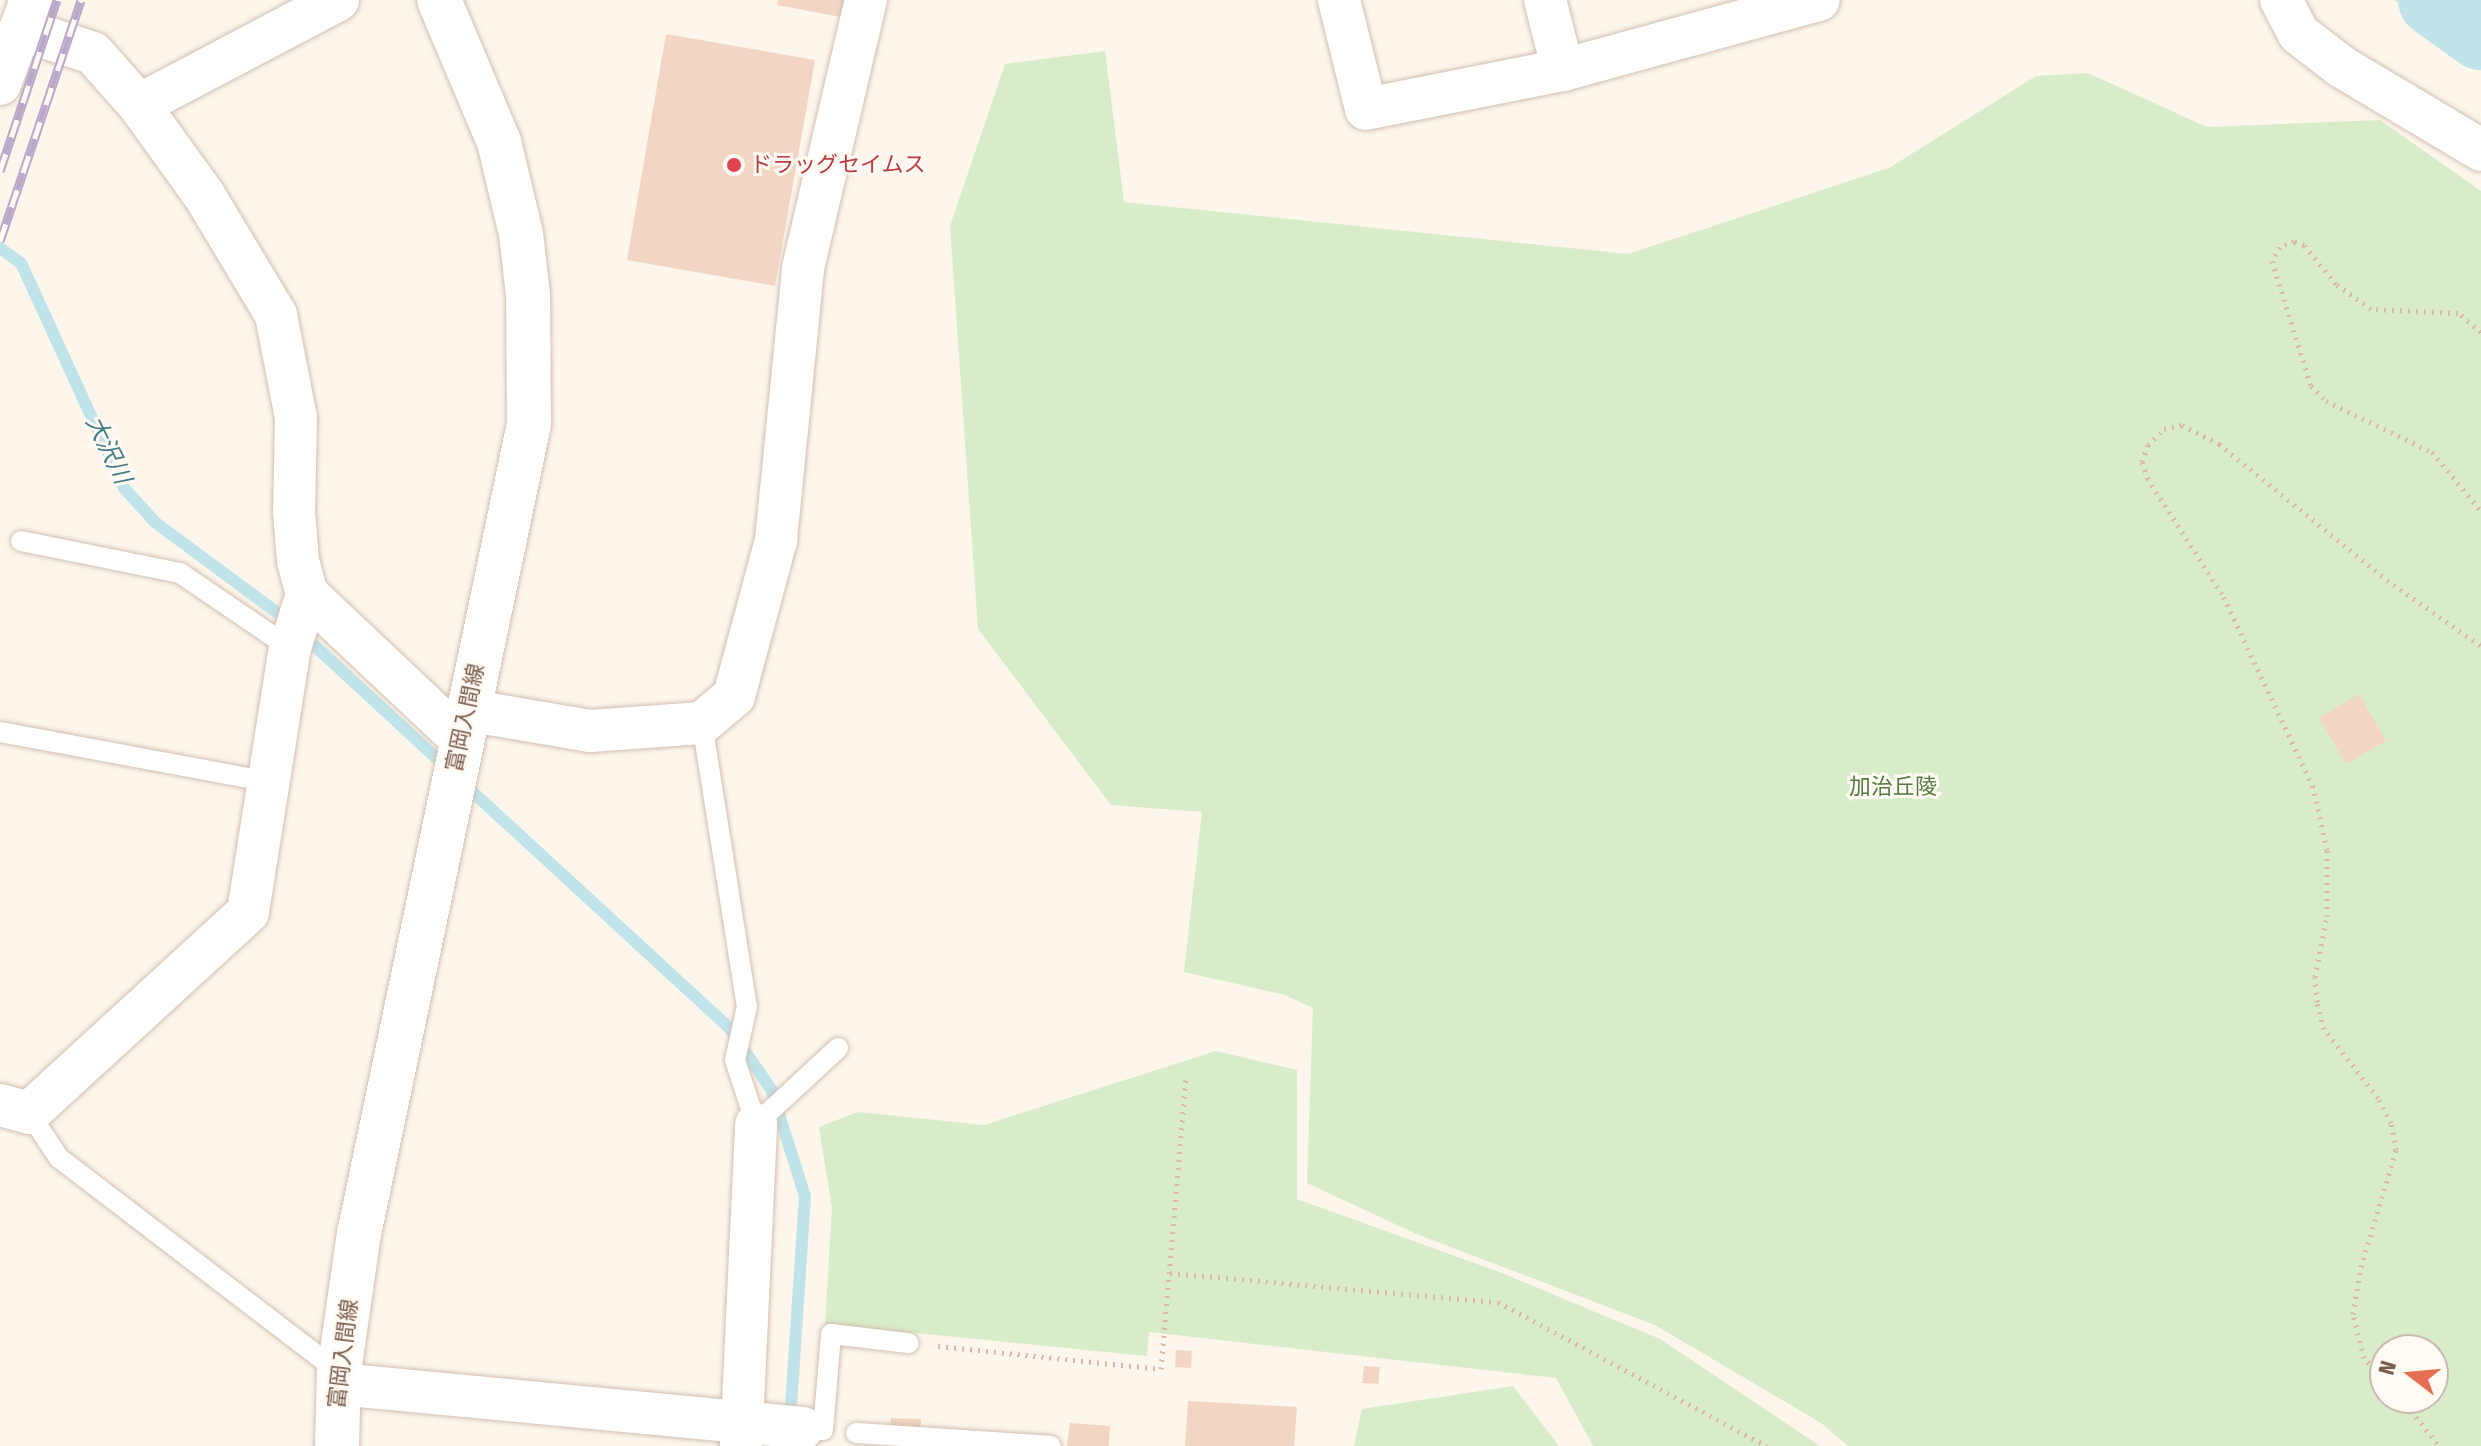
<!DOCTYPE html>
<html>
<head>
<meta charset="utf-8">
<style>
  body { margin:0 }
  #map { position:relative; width:2481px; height:1446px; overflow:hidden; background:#fdf6ec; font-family:"Fira Sans Condensed","Noto Sans JP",sans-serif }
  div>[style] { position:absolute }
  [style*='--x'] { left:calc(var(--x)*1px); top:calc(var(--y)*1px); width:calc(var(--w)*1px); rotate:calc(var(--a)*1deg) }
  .green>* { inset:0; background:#d8ecc9 }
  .stream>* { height:12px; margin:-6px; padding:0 6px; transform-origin:6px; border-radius:6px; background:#bfe3e8 }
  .river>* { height:74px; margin:-37px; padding:0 37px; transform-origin:37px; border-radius:37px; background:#bfe3e8 }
  .building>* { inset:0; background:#f3d5c3 }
  .path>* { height:5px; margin-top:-2.5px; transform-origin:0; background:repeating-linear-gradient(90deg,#d9b8a5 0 2px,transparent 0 8px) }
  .roads { filter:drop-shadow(0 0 2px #d1beb0) drop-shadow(0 0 2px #d1beb0) }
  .service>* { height:20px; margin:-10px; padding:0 10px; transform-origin:10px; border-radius:10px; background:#fff }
  .minor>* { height:42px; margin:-21px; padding:0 21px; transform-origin:21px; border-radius:21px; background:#fff }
  .secondary>* { height:44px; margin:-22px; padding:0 22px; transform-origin:22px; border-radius:22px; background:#fff }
  .rail>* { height:9px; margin-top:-4.5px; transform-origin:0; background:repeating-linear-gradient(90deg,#fffaf3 0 18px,#b9a8c9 0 36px); box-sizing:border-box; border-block:2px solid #b9a8c9 }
  .dots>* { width:22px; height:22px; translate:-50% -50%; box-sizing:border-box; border:4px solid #fffaf3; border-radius:50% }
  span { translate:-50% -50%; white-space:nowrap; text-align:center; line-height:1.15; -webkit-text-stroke:6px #fffaf3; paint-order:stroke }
  .health-label { font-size:22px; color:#be3a42 }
  .left { translate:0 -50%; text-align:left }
  .street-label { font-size:22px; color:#7a5c4d }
  .park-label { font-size:22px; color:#537a41 }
  .water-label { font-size:24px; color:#437c86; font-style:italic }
  .north { position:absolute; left:2369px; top:1334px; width:80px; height:80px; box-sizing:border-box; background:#fffaf3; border:2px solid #cabbb1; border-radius:50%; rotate:286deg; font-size:22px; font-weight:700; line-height:32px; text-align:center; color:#7a5c4d }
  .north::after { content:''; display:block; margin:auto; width:28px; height:36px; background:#e76f51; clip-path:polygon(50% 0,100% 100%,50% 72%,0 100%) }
</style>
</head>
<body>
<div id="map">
  <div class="green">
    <i style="clip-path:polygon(2394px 0,2481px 0,2481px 62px)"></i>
    <i style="clip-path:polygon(evenodd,1105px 51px,1124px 202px,1628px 254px,1889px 168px,2036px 76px,2088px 73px,2207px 127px,2380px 120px,2481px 191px,2481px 1446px,1848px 1446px,1821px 1423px,1655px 1325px,1414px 1233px,1307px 1183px,1313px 1008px,1285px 995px,1184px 972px,1202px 812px,1111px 805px,978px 629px,950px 226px,1005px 64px,1105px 51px,2385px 1350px,2433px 1350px,2433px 1398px,2385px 1398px,2385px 1350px)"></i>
    <i style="clip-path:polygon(1216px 1051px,1297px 1070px,1297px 1199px,1502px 1273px,1660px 1339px,1820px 1446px,1593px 1446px,1556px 1378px,1149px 1332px,1147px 1356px,825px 1324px,832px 1208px,819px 1127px,858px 1112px,984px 1125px)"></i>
    <i style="clip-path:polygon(1513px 1386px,1559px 1446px,1354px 1446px,1362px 1409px)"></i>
  </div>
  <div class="stream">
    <i style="--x:0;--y:248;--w:26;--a:36"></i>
    <i style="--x:21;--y:263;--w:247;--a:65.4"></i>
    <i style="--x:124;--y:488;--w:47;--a:47.6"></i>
    <i style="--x:156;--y:523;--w:167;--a:36.5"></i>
    <i style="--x:303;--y:635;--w:197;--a:42.7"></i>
    <i style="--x:464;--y:784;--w:360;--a:42.6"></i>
    <i style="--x:729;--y:1028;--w:74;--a:55.5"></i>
    <i style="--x:771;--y:1089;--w:112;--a:72.4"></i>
    <i style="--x:805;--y:1196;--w:224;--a:93.8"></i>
  </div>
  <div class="river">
    <i style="--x:2435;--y:0;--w:57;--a:35.7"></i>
  </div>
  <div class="building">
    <i style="clip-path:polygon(778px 0,844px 0,840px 17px,777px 5px)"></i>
    <i style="clip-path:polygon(666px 34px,815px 60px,775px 286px,627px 260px)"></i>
    <i style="clip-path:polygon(2359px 694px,2386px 741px,2346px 764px,2319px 718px)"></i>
    <i style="clip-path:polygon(1176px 1350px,1192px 1351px,1191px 1368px,1175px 1367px)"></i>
    <i style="clip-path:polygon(1364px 1366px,1380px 1367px,1378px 1384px,1362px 1383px)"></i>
    <i style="clip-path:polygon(1188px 1401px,1297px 1407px,1294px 1446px,1185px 1446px)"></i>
    <i style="clip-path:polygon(891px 1418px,921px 1419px,920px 1446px,889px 1446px)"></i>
    <i style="clip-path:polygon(1070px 1423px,1110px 1426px,1109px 1446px,1067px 1446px)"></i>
  </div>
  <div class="path">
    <i style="--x:2481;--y:332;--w:30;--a:-140"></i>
    <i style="--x:2458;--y:313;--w:87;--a:-177.4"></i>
    <i style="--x:2371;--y:309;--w:43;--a:-144.5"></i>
    <i style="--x:2336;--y:284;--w:50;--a:-129.4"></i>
    <i style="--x:2304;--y:245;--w:11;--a:-158"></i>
    <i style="--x:2294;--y:241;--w:15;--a:157"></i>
    <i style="--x:2280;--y:247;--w:16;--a:120"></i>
    <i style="--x:2272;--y:261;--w:131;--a:72.7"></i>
    <i style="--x:2311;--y:386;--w:21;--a:45"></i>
    <i style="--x:2326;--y:401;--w:118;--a:25.7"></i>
    <i style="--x:2432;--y:452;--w:77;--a:50.3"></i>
    <i style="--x:1170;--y:1273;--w:329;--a:5.1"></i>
    <i style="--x:1498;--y:1302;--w:305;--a:28.2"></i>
    <i style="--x:938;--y:1346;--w:224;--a:5.9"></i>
    <i style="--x:1161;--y:1369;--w:295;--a:-85.1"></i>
    <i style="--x:2385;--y:1381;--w:31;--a:-132"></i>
    <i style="--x:2364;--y:1358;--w:45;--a:-104"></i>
    <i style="--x:2353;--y:1314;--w:48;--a:-80.3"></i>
    <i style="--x:2361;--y:1267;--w:122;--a:-73.3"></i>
    <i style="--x:2396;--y:1150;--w:27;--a:-100"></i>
    <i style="--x:2391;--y:1123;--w:28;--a:-117"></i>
    <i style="--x:2378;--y:1098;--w:88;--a:-128"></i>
    <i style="--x:2324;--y:1029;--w:28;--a:-105"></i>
    <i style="--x:2317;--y:1002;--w:25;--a:-95"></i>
    <i style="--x:2315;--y:977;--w:62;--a:-78.9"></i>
    <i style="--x:2327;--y:916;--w:66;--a:-90"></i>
    <i style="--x:2327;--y:850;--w:65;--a:-102.5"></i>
    <i style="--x:2313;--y:787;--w:213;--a:-115.2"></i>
    <i style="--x:2222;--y:594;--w:137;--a:-122.8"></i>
    <i style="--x:2148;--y:479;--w:18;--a:-109"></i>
    <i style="--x:2142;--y:462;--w:18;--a:-71"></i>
    <i style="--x:2148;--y:445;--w:23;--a:-45"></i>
    <i style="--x:2164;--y:429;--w:18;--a:-13"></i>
    <i style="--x:2182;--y:425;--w:42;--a:27.2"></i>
    <i style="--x:2219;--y:444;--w:216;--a:39"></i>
    <i style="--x:2387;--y:580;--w:115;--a:35.1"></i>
    <i style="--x:2401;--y:1398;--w:61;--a:51.6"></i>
  </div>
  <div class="roads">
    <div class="service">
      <i style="--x:21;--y:541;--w:162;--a:11.4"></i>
      <i style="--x:180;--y:573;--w:133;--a:34.3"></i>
      <i style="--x:702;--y:723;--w:287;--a:81"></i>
      <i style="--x:747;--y:1006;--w:55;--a:102.5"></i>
      <i style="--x:735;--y:1060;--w:67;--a:71.8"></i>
      <i style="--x:756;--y:1124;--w:112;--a:-42.8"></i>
      <i style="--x:0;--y:732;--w:274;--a:10.5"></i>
      <i style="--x:29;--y:1113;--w:54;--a:56.3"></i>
      <i style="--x:59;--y:1158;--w:352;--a:37.4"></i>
      <i style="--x:823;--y:1430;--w:96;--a:-85.2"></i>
      <i style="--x:831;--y:1334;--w:78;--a:6.7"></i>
      <i style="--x:856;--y:1433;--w:195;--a:3.8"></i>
    </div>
    <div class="minor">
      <i style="--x:1339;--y:0;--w:112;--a:76.1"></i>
      <i style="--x:1366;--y:109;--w:201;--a:-11.2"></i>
      <i style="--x:1563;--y:70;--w:265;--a:-15.3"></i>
      <i style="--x:1545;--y:0;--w:72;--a:75.6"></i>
      <i style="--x:2281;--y:0;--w:38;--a:62"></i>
      <i style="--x:2299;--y:34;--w:54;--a:37.5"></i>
      <i style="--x:2342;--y:67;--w:162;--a:30.8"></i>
      <i style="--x:20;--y:29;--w:77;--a:18.2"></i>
      <i style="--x:93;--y:53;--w:69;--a:48.5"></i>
      <i style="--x:139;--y:105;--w:111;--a:54.2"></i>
      <i style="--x:204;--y:195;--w:140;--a:59"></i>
      <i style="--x:276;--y:315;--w:105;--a:79"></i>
      <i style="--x:296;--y:418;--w:94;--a:91.2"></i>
      <i style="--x:294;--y:512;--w:49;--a:85.3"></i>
      <i style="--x:298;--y:561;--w:34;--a:75"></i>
      <i style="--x:307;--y:594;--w:213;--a:43.3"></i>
      <i style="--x:0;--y:84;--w:90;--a:-69.7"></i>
      <i style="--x:139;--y:105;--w:225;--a:-27.8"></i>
      <i style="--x:466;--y:710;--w:126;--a:9.6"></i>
      <i style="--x:590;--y:731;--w:112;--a:-4.1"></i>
      <i style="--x:702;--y:723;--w:42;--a:-40.2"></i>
      <i style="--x:734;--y:696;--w:162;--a:-74.9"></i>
      <i style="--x:776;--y:540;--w:273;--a:-84.3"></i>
      <i style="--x:803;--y:268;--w:275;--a:-76.8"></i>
      <i style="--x:0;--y:1105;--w:30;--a:15"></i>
      <i style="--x:29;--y:1113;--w:297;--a:-42.5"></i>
      <i style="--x:248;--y:912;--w:267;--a:-81"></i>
      <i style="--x:290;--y:648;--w:57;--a:-72.5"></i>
      <i style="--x:338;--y:1384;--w:467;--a:5.4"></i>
      <i style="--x:741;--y:1446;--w:322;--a:-87.3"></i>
    </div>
    <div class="secondary">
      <i style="--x:337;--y:1446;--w:74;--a:-88.5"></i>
      <i style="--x:339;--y:1372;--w:139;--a:-81.8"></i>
      <i style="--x:359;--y:1234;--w:828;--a:-78.15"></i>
      <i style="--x:529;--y:424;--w:129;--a:-90.4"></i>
      <i style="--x:528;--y:295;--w:61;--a:-96.5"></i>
      <i style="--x:521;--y:234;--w:95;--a:-103.4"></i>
      <i style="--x:499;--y:142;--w:154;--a:-112.9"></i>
    </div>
  </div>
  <div class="rail">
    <i style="--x:0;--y:171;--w:180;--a:-71.6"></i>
    <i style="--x:0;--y:241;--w:254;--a:-71.4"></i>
  </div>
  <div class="dots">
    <i style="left:734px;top:165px;background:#e0444e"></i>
  </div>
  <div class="health-label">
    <span class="left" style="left:750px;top:165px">ドラッグセイムス</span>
  </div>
  <div class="street-label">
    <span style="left:465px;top:718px;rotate:-78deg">富岡入間線</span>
    <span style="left:343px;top:1354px;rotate:-83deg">富岡入間線</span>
  </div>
  <div class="park-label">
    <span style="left:1893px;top:787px">加治丘陵</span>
  </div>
  <div class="water-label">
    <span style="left:108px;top:450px;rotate:64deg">大沢川</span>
  </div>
  <div class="north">N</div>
</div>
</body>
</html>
